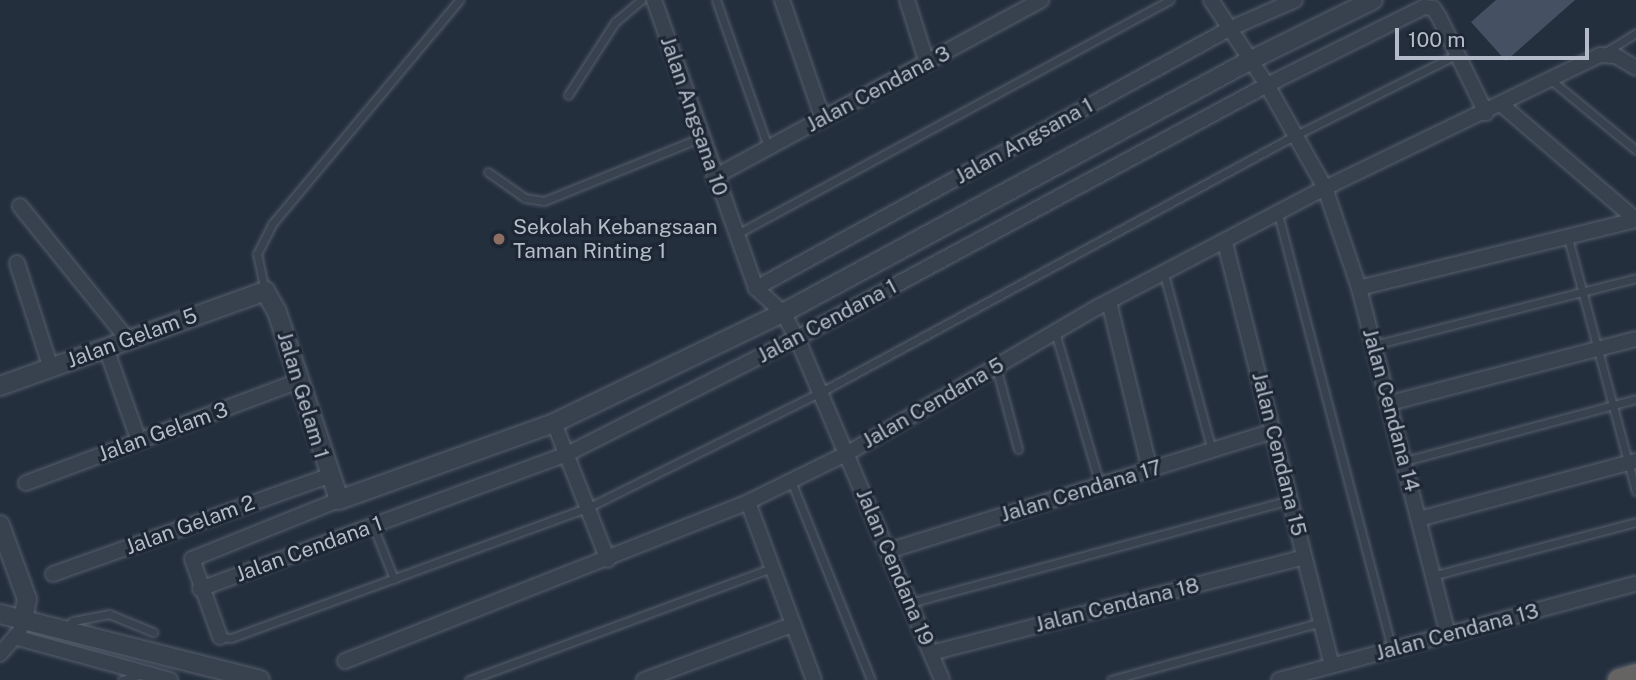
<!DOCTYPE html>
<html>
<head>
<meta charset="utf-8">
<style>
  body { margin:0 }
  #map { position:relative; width:1636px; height:680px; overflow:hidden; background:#242f3e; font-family:"Public Sans",sans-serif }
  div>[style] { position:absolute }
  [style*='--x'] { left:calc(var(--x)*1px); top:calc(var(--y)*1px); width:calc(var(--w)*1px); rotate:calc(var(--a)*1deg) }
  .building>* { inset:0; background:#455162 }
  .roads { filter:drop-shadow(0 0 2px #565f6c) drop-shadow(0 0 2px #565f6c) }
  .service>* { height:7px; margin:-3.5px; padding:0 3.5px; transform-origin:3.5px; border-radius:3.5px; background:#38414e }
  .minor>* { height:14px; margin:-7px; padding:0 7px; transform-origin:7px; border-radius:7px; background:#38414e }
  .tertiary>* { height:18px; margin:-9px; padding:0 9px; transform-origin:9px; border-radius:9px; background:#38414e }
  .trunk>* { height:23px; margin:-11.5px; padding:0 11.5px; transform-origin:11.5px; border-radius:11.5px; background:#656462 }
  .dots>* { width:19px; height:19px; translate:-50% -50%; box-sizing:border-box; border:4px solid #1d2633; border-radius:50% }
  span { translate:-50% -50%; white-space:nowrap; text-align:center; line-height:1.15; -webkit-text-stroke:6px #1d2633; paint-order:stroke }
  .street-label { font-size:21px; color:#b4bcc9 }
  .poi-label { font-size:21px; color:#b4bcc9 }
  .left { translate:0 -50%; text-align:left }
  .scale { position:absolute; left:1395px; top:28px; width:194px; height:32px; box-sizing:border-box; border:4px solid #b4bcc9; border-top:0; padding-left:9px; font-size:21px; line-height:24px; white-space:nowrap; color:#b4bcc9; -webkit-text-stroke:5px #1d2633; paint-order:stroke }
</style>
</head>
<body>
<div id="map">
  <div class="building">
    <i style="clip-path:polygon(1496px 0,1575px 0,1506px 61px,1471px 22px)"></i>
  </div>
  <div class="roads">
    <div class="service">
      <i style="--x:716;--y:0;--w:156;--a:70.5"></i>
      <i style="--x:1604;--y:53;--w:38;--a:-32"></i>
      <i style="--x:1551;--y:80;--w:110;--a:39.5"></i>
      <i style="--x:568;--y:95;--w:87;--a:-57.2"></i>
      <i style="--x:615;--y:22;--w:34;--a:-40"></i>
      <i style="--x:488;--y:172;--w:45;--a:35.1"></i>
      <i style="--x:525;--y:198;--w:19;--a:9"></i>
      <i style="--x:544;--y:201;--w:168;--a:-22"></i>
      <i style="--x:1278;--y:214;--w:450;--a:75.3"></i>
      <i style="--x:737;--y:234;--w:492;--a:-28.4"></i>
      <i style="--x:1568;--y:238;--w:262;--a:75"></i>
      <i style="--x:1164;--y:274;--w:183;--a:74.8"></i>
      <i style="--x:265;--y:291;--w:38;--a:-102"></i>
      <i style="--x:257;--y:254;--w:34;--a:-63"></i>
      <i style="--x:272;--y:224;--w:292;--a:-50.1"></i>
      <i style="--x:1055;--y:332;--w:159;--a:73.6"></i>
      <i style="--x:1374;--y:345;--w:270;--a:-14.3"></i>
      <i style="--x:996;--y:367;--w:85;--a:75"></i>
      <i style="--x:1405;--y:461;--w:239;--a:-15"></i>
      <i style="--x:791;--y:481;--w:214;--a:68.1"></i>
      <i style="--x:373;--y:526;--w:57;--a:68.4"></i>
      <i style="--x:1432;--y:576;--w:211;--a:-14.8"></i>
      <i style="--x:910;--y:603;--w:394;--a:-15.2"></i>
      <i style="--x:65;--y:627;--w:10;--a:-37"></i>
      <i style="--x:73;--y:621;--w:37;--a:-11"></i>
      <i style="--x:109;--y:614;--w:48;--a:22.2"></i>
      <i style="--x:220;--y:637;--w:11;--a:5"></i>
      <i style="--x:231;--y:638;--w:381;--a:-20.1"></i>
      <i style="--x:589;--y:507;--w:259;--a:-26.4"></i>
      <i style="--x:821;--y:392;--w:538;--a:-28.42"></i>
      <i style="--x:1294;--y:136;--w:181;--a:-26.6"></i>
      <i style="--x:122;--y:680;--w:17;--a:-17"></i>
      <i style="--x:469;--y:680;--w:322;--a:-20.3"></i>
      <i style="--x:1111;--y:680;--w:218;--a:-15.4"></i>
    </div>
    <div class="minor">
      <i style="--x:654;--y:0;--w:306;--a:70.5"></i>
      <i style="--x:756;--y:288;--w:37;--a:43"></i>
      <i style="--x:783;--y:313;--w:29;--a:61"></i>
      <i style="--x:797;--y:338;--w:371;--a:67"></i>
      <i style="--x:782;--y:0;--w:126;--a:71"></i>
      <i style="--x:907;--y:0;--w:66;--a:72.4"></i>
      <i style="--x:1211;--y:0;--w:102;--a:56.6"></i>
      <i style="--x:1267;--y:85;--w:118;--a:60.6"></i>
      <i style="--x:1325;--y:188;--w:106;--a:71.2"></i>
      <i style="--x:1359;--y:288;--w:357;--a:75.6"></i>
      <i style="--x:1502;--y:105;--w:177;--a:40.6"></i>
      <i style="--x:714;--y:177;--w:372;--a:-28.4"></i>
      <i style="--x:20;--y:206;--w:172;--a:51.1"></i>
      <i style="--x:1225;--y:243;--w:435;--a:75.8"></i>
      <i style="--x:17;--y:263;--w:110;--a:72.1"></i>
      <i style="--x:756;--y:288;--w:539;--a:-28.7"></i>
      <i style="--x:1229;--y:29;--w:72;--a:-23.7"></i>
      <i style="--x:1359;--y:288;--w:285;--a:-13.8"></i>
      <i style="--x:1109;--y:302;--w:173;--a:76.3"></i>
      <i style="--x:106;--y:348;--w:99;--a:70.5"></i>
      <i style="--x:1390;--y:403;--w:254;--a:-14.6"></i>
      <i style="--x:554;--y:423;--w:147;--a:68.5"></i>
      <i style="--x:26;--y:483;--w:291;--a:-20.5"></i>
      <i style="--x:748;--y:502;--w:190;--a:69.7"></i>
      <i style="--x:1419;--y:519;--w:225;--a:-15"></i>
      <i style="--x:888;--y:551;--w:404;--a:-17.3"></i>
      <i style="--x:53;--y:574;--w:292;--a:-19.6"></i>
      <i style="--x:200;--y:589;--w:391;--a:-20.2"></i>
      <i style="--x:567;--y:454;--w:258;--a:-26.8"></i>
      <i style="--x:797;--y:338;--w:534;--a:-28.29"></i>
      <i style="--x:1267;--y:85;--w:175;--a:-26.4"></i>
      <i style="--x:1424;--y:7;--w:9;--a:6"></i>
      <i style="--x:1433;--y:8;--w:11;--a:56"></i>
      <i style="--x:1439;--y:17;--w:107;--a:63.9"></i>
      <i style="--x:220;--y:637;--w:83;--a:-109.7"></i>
      <i style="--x:192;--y:559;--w:158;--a:-21.9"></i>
      <i style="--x:18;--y:638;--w:158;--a:15.4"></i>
      <i style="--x:931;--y:653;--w:385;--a:-14.4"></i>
      <i style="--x:0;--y:654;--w:30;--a:-49"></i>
      <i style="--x:345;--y:661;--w:433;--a:-21.5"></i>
      <i style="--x:748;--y:502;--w:111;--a:-26.1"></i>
      <i style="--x:848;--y:453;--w:290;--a:-30.3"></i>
      <i style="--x:1098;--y:307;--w:256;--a:-27.7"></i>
      <i style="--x:1325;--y:188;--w:305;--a:-25.8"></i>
      <i style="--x:1600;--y:55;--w:16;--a:4"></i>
      <i style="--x:1616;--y:56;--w:23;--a:31"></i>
      <i style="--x:644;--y:680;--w:158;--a:-20.4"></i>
      <i style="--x:1279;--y:680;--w:370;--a:-15.1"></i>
    </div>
    <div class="tertiary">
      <i style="--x:0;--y:386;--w:282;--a:-19.7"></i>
      <i style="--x:265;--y:291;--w:24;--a:60"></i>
      <i style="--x:277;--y:312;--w:198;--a:71.7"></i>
      <i style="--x:339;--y:500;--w:228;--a:-19.7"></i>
      <i style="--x:554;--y:423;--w:254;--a:-25.7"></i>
      <i style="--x:783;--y:313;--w:532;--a:-28.4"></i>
      <i style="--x:1251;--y:60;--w:136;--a:-26.2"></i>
      <i style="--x:0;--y:525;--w:79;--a:70"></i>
      <i style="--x:27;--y:599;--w:21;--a:101"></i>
      <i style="--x:0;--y:614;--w:268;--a:14.2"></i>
    </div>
    <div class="trunk">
      <i style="--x:1619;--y:680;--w:18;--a:-16"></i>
    </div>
  </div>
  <div class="dots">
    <i style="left:499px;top:239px;background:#8d6e63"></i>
  </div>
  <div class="street-label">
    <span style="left:878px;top:89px;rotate:-28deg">Jalan Cendana 3</span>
    <span style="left:694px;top:116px;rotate:71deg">Jalan Angsana 10</span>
    <span style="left:1024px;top:141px;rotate:-29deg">Jalan Angsana 1</span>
    <span style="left:827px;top:321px;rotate:-28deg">Jalan Cendana 1</span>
    <span style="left:132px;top:338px;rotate:-20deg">Jalan Gelam 5</span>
    <span style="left:303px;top:395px;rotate:73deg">Jalan Gelam 1</span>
    <span style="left:933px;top:403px;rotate:-30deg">Jalan Cendana 5</span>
    <span style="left:1391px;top:410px;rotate:75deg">Jalan Cendana 14</span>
    <span style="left:163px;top:432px;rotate:-20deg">Jalan Gelam 3</span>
    <span style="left:1279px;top:454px;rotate:76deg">Jalan Cendana 15</span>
    <span style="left:1081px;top:491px;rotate:-17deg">Jalan Cendana 17</span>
    <span style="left:190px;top:525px;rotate:-20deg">Jalan Gelam 2</span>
    <span style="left:309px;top:549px;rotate:-20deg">Jalan Cendana 1</span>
    <span style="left:895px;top:567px;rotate:67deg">Jalan Cendana 19</span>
    <span style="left:1117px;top:605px;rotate:-14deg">Jalan Cendana 18</span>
    <span style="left:1457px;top:632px;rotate:-15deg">Jalan Cendana 13</span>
  </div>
  <div class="poi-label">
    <span class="left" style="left:513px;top:239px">Sekolah Kebangsaan<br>Taman Rinting 1</span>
  </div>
  <div class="scale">100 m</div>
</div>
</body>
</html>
